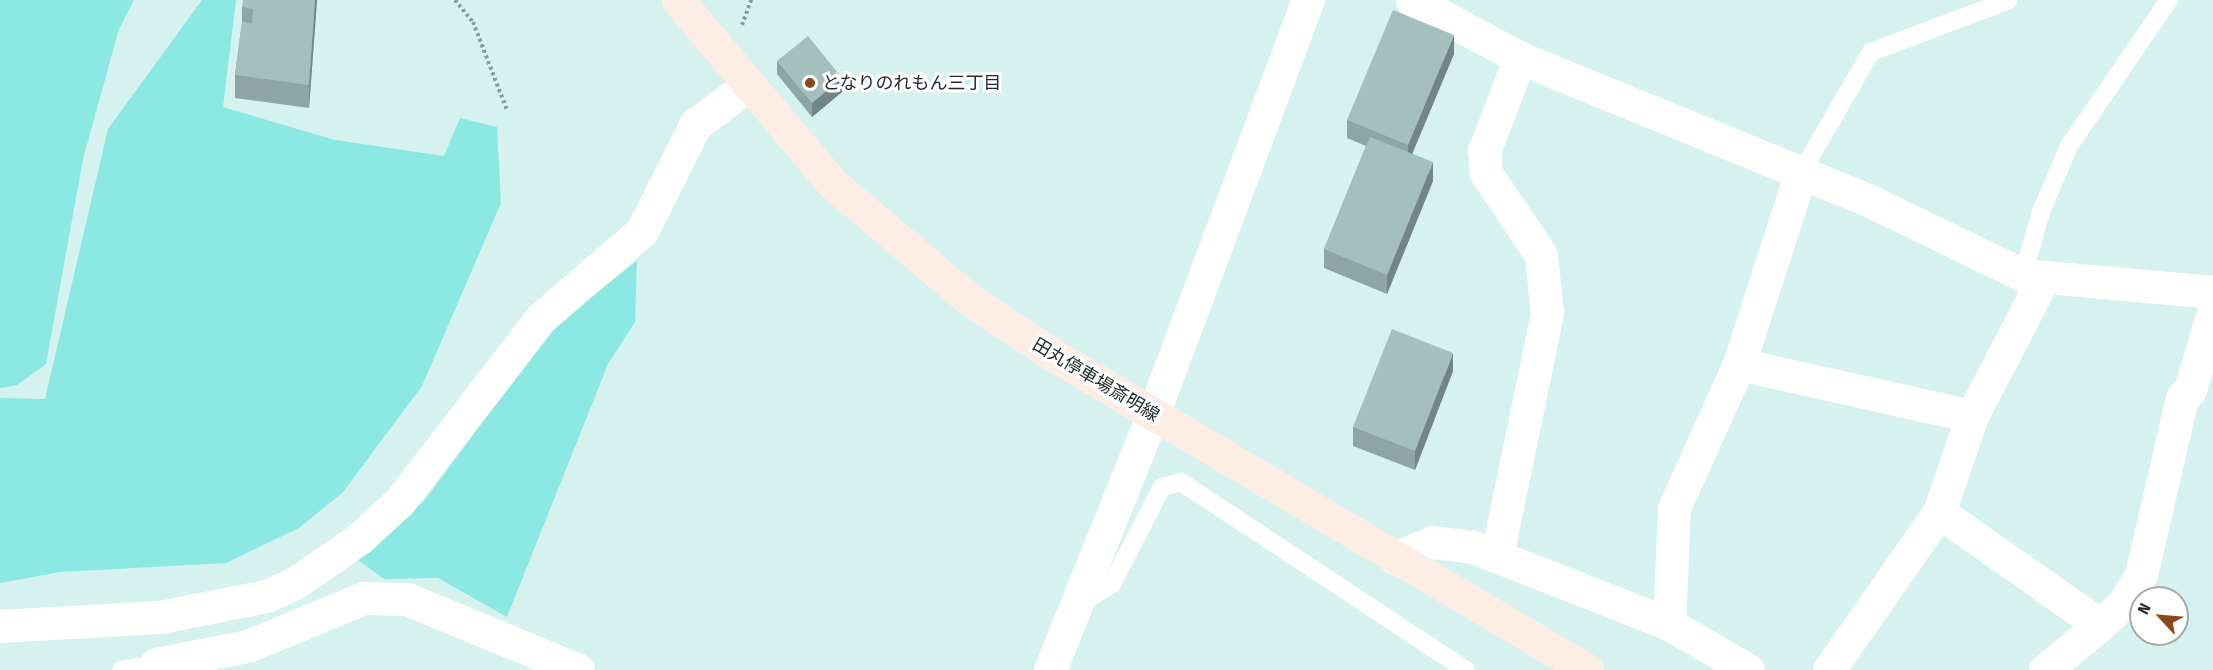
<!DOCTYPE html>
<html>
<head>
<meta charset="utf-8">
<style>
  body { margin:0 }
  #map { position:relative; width:2213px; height:670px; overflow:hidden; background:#d5f2ef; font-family:"Fira Sans Condensed","Noto Sans JP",sans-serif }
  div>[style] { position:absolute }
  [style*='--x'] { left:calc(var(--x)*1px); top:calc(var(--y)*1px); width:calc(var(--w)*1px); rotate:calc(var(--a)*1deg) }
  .green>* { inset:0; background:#8ce8e3 }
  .path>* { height:4px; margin-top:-2px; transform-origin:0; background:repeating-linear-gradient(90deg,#899e9c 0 3px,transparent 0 6px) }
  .lane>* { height:18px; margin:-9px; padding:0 9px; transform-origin:9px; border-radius:9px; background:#fff }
  .street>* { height:33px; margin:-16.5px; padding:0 16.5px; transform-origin:16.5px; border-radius:16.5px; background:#fff }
  .secondary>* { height:33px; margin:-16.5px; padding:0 16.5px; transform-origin:16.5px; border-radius:16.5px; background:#fdede4 }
  .wall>* { inset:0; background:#8da5a3 }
  .shaded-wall>* { inset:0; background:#738685 }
  .building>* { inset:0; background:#a4c0be }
  .dots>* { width:16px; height:16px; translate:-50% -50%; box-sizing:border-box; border:3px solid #fff; border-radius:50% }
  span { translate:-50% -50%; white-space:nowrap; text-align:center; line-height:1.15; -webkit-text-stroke:6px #fff; paint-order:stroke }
  .poi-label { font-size:18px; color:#1f2a29 }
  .left { translate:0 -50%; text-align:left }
  .street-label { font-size:18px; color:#1f2a29 }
  .north { position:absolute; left:2129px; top:586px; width:60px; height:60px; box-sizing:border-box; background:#fff; border:2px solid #a5aaa9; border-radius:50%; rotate:296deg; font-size:16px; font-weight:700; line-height:24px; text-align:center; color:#1f2a29 }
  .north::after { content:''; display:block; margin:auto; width:21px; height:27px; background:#8c481d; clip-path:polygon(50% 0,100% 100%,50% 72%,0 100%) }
</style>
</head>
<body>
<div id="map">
  <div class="green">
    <i style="clip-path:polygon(0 0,134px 0,119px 29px,83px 159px,46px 364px,17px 385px,0 388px)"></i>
    <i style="clip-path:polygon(202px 0,236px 0,223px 107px,335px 140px,444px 156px,460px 118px,497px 127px,501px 203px,422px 386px,343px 492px,299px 528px,226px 563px,60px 572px,0 583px,0 398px,45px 399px,108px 129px)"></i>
    <i style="clip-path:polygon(637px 261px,635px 322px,608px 364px,507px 617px,438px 578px,384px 579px,358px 560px,425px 500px,550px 330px)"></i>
  </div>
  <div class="path">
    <i style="--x:455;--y:0;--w:28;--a:51"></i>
    <i style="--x:473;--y:22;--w:94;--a:68.9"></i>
    <i style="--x:742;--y:25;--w:27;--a:-70"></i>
  </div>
  <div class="lane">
    <i style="--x:1800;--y:175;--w:142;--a:-60"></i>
    <i style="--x:1871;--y:52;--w:147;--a:-20.6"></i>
    <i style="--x:2023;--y:275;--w:66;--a:-74.1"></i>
    <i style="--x:2041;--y:212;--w:72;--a:-67"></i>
    <i style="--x:2069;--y:146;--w:177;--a:-55.6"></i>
    <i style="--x:1080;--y:604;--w:38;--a:-32"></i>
    <i style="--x:1112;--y:584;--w:109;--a:-62.7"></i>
    <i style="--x:1162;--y:487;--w:20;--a:-15"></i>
    <i style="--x:1181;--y:482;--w:341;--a:33.4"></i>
    <i style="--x:121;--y:670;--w:36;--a:-10"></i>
  </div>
  <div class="street">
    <i style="--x:1412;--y:0;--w:123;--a:28.2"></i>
    <i style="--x:1520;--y:58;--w:380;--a:22.2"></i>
    <i style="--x:1872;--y:202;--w:168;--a:25.8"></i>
    <i style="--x:2023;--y:275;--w:191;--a:5.1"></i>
    <i style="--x:1739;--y:364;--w:239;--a:12.6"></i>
    <i style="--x:1939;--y:512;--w:197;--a:35.1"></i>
    <i style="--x:2100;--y:625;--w:33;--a:-43"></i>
    <i style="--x:2124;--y:603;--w:33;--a:-59"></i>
    <i style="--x:2141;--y:575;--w:182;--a:-77"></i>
    <i style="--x:2182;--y:398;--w:11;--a:-45"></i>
    <i style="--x:2190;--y:390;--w:81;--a:-73.6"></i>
    <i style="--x:1497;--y:555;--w:247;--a:-78.3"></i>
    <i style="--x:1547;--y:313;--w:58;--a:-95.9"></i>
    <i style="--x:1541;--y:255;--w:99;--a:-123.9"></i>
    <i style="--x:1486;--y:173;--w:22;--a:-95"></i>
    <i style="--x:1484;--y:151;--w:100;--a:-68.8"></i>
    <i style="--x:1395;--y:558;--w:41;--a:-22.8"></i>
    <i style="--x:1433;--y:542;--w:40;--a:7.1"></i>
    <i style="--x:1473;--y:547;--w:211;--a:21.4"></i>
    <i style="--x:1669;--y:624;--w:91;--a:30.2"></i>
    <i style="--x:1669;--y:624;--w:116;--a:-87.5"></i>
    <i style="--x:1674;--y:508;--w:158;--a:-65.7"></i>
    <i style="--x:1739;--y:364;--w:199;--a:-72.1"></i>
    <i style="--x:0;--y:626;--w:160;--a:-3.2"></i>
    <i style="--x:160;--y:617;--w:108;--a:-11.2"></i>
    <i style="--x:266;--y:596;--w:32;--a:-24"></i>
    <i style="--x:295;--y:583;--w:79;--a:-34.7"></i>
    <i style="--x:360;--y:538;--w:54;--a:-42.8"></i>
    <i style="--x:400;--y:501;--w:231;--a:-52.4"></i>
    <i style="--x:541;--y:318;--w:133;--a:-40.7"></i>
    <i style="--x:642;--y:231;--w:119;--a:-63.4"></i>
    <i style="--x:695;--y:125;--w:65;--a:-36.9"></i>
    <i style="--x:156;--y:664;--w:94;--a:-11.1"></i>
    <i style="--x:248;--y:646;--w:126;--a:-22.5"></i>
    <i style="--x:364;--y:598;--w:43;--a:1.3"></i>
    <i style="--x:407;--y:599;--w:185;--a:22.5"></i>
    <i style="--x:1050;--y:670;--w:276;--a:-68.1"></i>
    <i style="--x:1153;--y:414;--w:442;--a:-69.5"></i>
    <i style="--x:1829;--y:670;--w:193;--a:-55.2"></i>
    <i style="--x:1939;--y:512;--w:102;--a:-71"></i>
    <i style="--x:1972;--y:416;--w:154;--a:-62.6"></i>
    <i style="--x:2045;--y:670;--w:71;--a:-39.3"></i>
  </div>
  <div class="secondary">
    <i style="--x:678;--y:0;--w:239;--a:49.9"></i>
    <i style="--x:832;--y:183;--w:181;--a:40.3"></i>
    <i style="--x:970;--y:300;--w:102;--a:33.4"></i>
    <i style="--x:1055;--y:356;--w:618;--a:30.55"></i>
  </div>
  <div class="wall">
    <i style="clip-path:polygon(317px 0,309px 108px,235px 98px,235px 75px,242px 22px,242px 7px)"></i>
    <i style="clip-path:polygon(1454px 54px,1412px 153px,1433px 181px,1387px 294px,1324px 268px,1324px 249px,1366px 146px,1347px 138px,1347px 120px)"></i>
    <i style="clip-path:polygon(777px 61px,842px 92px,812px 117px,777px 74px)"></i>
    <i style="clip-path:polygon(1453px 371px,1415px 470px,1353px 446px,1353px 427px)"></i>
  </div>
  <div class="shaded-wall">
    <i style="clip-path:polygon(315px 0,317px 0,309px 108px,309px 85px)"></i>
    <i style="clip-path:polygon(1454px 35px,1454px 54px,1408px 164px,1408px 145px)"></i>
    <i style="clip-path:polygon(842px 78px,842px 92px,812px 117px,812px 103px)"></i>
    <i style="clip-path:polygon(1433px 162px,1433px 181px,1387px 294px,1387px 275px)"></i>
    <i style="clip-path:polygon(1453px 353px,1453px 371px,1415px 470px,1415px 451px)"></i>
  </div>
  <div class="building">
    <i style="clip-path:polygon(243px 0,315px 0,309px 85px,235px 75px,242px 22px,252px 23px,253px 9px,242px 7px)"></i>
    <i style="clip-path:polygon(1393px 10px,1454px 35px,1408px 145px,1347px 120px)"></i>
    <i style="clip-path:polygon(808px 36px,842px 78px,812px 103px,777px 61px)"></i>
    <i style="clip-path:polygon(1370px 137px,1433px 162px,1387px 275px,1324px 249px)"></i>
    <i style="clip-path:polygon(1392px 329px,1453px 353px,1415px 451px,1353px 427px)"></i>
  </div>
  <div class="dots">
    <i style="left:810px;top:83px;background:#8c481d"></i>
  </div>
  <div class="poi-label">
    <span class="left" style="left:822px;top:83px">となりのれもん三丁目</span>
  </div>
  <div class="street-label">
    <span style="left:1096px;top:380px;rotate:31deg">田丸停車場斎明線</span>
  </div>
  <div class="north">N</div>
</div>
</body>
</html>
